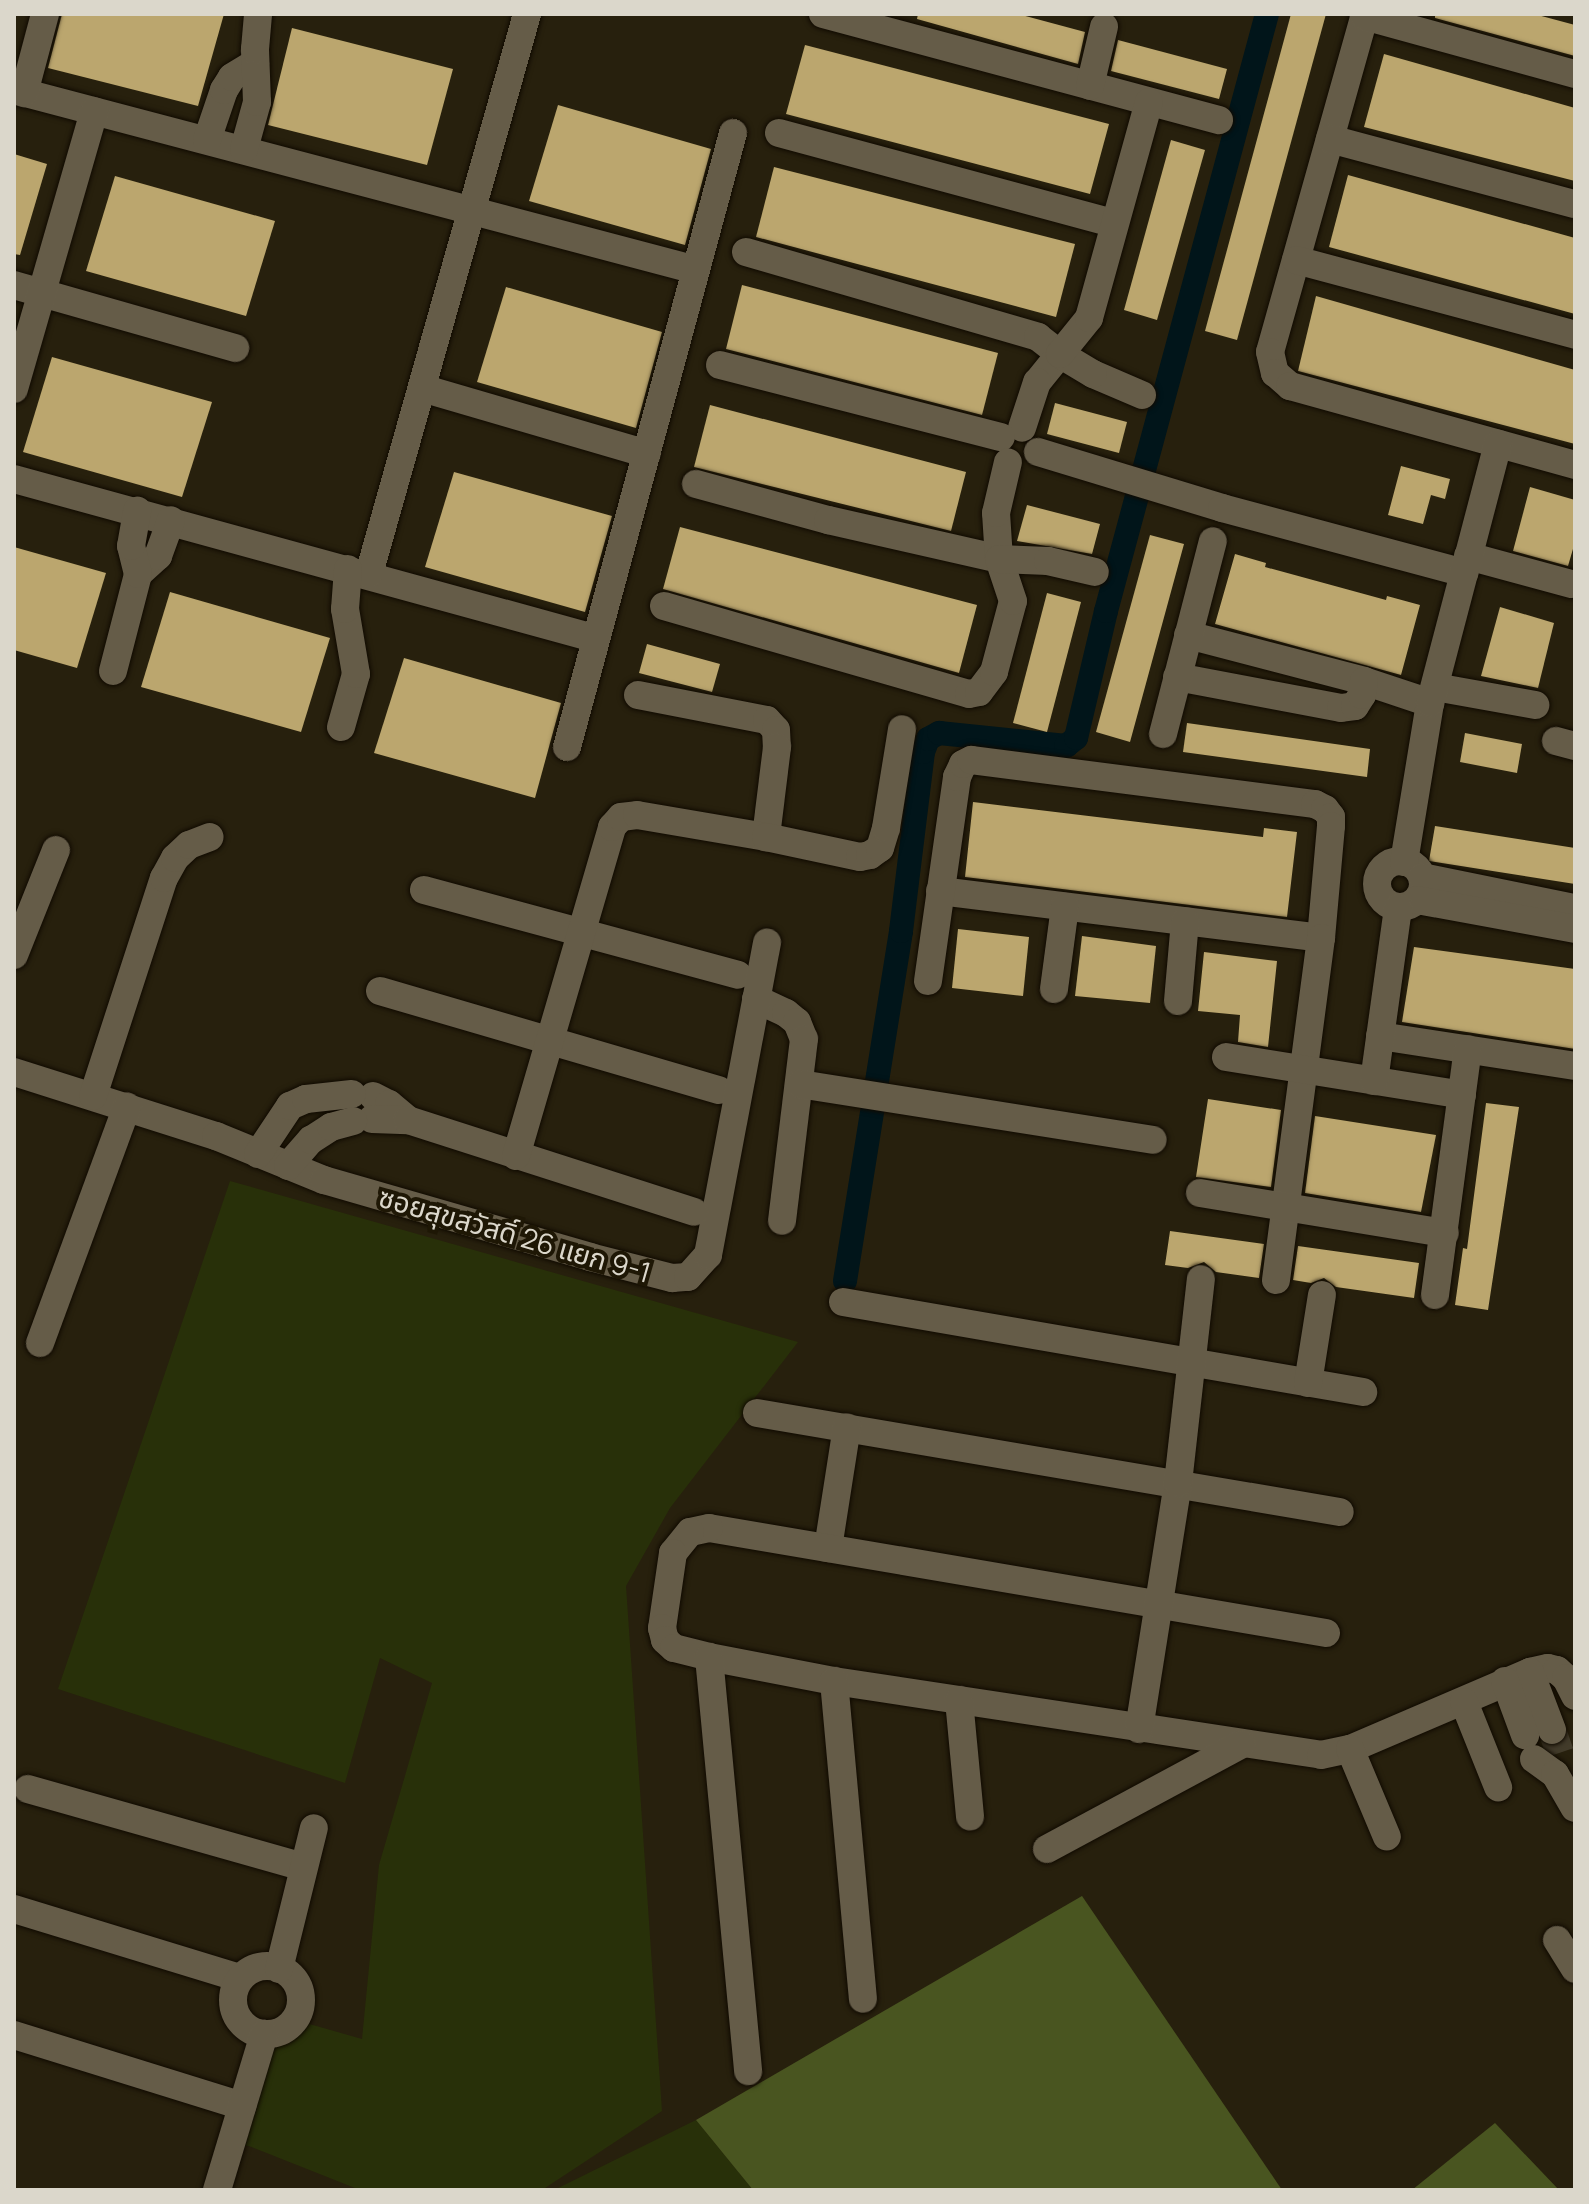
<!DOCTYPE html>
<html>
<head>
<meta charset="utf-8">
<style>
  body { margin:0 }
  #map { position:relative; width:1589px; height:2204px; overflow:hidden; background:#27200d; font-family:Manrope,"Noto Sans Thai",sans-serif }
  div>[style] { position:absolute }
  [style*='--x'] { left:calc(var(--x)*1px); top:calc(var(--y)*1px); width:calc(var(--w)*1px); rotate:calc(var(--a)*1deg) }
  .green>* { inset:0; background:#283009 }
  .forest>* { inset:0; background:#495520 }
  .canal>* { height:24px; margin:-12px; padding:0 12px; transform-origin:12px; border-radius:12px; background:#01151a }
  .building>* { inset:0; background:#bba66e }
  .street-tunnel>* { height:28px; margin-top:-14px; transform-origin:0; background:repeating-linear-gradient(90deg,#423b2a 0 28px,transparent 0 42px) }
  .roads { filter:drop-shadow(0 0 2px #100a00) drop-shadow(0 0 2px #100a00) }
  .street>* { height:28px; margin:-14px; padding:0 14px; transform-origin:14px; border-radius:14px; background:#655c48 }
  .street>.ring { margin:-14px; padding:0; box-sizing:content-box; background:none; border:28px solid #655c48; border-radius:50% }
  span { translate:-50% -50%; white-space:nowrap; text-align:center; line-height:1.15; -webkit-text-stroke:8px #1e1705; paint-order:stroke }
  .street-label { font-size:28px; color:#dbd7cb }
  .frame { position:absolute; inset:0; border:16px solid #dbd7cb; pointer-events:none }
</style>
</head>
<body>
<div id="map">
  <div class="green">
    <i style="clip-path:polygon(230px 1181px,798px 1342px,670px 1508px,626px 1586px,662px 2111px,542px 2190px,360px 2190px,249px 2146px,235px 2145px,269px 2042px,299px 2021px,362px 2039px,379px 1865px,432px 1683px,380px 1658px,345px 1783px,58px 1689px)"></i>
    <i style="clip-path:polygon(696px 2120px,753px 2190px,554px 2190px)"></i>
  </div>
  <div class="forest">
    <i style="clip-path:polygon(1082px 1896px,1282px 2190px,753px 2190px,696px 2120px)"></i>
    <i style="clip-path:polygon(1495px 2123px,1559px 2190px,1412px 2190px)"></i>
  </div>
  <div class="canal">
    <i style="--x:845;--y:1281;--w:354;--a:-80.9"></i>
    <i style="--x:901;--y:931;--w:180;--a:-83"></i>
    <i style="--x:923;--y:752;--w:14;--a:-69"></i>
    <i style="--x:928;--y:739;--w:13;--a:-29"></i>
    <i style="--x:939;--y:733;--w:128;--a:5.8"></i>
    <i style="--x:1066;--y:746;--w:13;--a:-39"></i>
    <i style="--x:1076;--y:738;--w:130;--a:-76.7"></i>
    <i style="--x:1106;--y:611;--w:618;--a:-74.91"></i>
  </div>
  <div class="building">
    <i style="clip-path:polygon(62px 14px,224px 14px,198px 106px,48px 68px)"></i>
    <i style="clip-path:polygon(918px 14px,1018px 14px,1085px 32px,1078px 64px,917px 19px)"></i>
    <i style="clip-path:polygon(1291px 14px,1326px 14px,1237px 340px,1205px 331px)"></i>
    <i style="clip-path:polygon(1435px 14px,1534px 14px,1575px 25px,1575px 56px,1435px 18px)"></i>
    <i style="clip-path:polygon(292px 28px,453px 69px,427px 165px,268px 125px)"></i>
    <i style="clip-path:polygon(1118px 40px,1227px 69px,1219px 99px,1111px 71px)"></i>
    <i style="clip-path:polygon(805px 45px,1109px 124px,1090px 194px,786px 114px)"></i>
    <i style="clip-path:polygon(1384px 54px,1575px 108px,1575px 181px,1364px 127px)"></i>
    <i style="clip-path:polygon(558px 105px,711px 149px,685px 245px,529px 201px)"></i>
    <i style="clip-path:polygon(1171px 140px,1205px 150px,1157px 320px,1124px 310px)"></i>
    <i style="clip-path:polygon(14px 154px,47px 164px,20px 255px,14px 254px)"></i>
    <i style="clip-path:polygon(774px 167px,1075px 244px,1056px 317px,756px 237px)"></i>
    <i style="clip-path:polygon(1348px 175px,1575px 238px,1575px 314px,1329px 247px)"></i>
    <i style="clip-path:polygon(115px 176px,275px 221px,246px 316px,86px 271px)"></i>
    <i style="clip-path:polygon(742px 285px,998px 353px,982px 415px,726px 349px)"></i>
    <i style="clip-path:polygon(506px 287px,662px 332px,636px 428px,477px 382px)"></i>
    <i style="clip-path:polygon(1316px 296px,1575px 370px,1575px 444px,1298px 371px)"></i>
    <i style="clip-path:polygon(52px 357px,212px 402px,182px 497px,23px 452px)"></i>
    <i style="clip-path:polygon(1055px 403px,1127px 422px,1119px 453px,1047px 434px)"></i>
    <i style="clip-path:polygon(710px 405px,966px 472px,951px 531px,694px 467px)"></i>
    <i style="clip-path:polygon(1401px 466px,1450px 479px,1445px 499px,1431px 495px,1423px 524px,1388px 515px)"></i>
    <i style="clip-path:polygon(454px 472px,612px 516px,585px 612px,425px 567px)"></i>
    <i style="clip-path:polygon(1530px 487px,1575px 500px,1575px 542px,1568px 566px,1513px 551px)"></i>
    <i style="clip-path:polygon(1027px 505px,1100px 524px,1092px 554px,1017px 541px)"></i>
    <i style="clip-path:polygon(680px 527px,977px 605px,959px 673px,663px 589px)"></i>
    <i style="clip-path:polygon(1150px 535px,1184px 544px,1130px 742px,1096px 732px)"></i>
    <i style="clip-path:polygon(14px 547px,106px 573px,77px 668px,14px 650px)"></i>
    <i style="clip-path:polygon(1235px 554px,1266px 563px,1265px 567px,1386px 600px,1387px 596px,1420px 605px,1401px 675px,1215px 624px)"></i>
    <i style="clip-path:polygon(170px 592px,330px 638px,301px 732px,141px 687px)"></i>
    <i style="clip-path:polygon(1047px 593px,1081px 602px,1047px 732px,1013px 723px)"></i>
    <i style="clip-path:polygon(1500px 607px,1554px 623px,1538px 688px,1481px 676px)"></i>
    <i style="clip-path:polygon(647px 644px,720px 664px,712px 692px,639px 673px)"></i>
    <i style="clip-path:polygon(404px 658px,561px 703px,535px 798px,374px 753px)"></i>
    <i style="clip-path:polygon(1187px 723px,1370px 749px,1367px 777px,1183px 752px)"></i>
    <i style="clip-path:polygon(1465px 733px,1522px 744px,1517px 773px,1460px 762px)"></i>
    <i style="clip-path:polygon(973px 802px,1263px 837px,1264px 828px,1297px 832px,1287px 917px,965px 877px)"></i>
    <i style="clip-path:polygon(1435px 826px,1575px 848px,1575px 884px,1429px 861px)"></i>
    <i style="clip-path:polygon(958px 929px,1029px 937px,1023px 996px,952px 988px)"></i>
    <i style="clip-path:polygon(1082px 936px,1156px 946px,1150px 1003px,1075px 996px)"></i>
    <i style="clip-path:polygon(1414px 947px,1575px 969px,1575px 1049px,1402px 1022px)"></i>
    <i style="clip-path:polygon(1204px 952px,1277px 961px,1268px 1047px,1238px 1042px,1240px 1015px,1198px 1011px)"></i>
    <i style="clip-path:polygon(1208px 1099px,1281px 1110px,1271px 1187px,1196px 1177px)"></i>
    <i style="clip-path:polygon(1486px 1103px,1519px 1107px,1488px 1310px,1455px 1305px,1463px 1248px,1467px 1249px)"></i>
    <i style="clip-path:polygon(1315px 1116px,1436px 1135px,1421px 1212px,1305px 1193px)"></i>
    <i style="clip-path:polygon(1170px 1231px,1264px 1244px,1259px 1278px,1216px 1272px,1204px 1262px,1188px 1268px,1165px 1265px)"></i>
    <i style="clip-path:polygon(1298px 1246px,1419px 1263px,1414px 1298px,1336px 1287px,1324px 1278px,1311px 1283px,1293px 1280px)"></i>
  </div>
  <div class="street-tunnel">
    <i style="--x:1552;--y:1730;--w:24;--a:71"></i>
  </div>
  <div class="roads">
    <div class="street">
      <i style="--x:823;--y:14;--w:410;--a:15"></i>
      <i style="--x:1365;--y:14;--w:351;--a:105.7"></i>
      <i style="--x:1270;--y:352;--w:22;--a:77"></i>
      <i style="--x:1275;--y:373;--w:20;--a:41"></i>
      <i style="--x:1290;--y:386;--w:296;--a:15.5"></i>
      <i style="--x:1364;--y:16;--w:219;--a:15.4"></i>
      <i style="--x:1090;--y:86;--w:61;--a:-76.7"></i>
      <i style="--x:14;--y:90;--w:705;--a:14.78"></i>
      <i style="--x:24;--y:93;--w:82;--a:-75.1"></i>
      <i style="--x:779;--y:133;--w:346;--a:15.1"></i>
      <i style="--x:1330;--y:139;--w:253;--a:14.9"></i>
      <i style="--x:207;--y:140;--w:53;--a:-71.2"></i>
      <i style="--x:224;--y:90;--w:15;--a:-58"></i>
      <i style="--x:232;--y:77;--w:27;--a:-31"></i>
      <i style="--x:244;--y:149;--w:49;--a:-74.5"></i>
      <i style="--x:257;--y:102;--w:53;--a:-92.2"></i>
      <i style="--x:255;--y:49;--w:35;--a:-85"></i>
      <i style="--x:746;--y:252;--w:304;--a:16.2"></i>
      <i style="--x:1038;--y:337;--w:28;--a:38"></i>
      <i style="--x:1060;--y:354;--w:36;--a:129"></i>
      <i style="--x:1037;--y:382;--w:48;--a:108.1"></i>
      <i style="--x:1296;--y:260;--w:289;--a:15"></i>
      <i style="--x:14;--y:285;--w:230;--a:15.9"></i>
      <i style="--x:720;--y:365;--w:290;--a:14.4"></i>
      <i style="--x:422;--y:388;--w:234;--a:16.3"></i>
      <i style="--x:14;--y:389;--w:289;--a:-73.9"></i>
      <i style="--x:1142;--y:395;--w:53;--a:-156.8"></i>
      <i style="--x:1093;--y:374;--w:39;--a:-149"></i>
      <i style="--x:1060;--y:354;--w:46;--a:-51.1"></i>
      <i style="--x:1089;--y:318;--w:224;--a:-74.5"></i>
      <i style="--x:1038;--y:452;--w:192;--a:16.9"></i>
      <i style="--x:1222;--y:508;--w:251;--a:15"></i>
      <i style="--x:14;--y:479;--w:601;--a:15.33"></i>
      <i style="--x:696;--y:484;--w:137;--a:15.3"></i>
      <i style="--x:828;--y:520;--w:175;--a:12.8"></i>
      <i style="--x:999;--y:559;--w:46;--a:-93.7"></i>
      <i style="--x:996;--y:513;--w:52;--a:-76.8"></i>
      <i style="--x:1468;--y:556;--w:107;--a:15.2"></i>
      <i style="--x:138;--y:574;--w:27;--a:-42"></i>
      <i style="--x:158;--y:556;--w:38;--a:-70"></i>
      <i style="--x:369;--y:574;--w:582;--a:-74.24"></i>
      <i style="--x:664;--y:606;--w:317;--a:16.1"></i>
      <i style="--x:969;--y:694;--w:10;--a:-11"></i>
      <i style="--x:979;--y:692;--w:25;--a:-53"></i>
      <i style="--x:994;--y:672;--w:73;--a:-75"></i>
      <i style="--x:1013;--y:601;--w:44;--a:-108.4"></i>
      <i style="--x:999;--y:559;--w:49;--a:2.3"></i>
      <i style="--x:1048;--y:561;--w:48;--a:13.2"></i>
      <i style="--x:1188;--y:635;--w:182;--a:14.6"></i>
      <i style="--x:1364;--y:681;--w:70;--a:18.4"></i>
      <i style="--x:113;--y:671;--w:100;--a:-75.5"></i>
      <i style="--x:138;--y:574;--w:29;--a:-104"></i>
      <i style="--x:131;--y:546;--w:36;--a:-80"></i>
      <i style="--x:1177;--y:677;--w:167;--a:10.7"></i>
      <i style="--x:1341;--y:708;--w:14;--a:-8"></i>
      <i style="--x:1355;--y:706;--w:13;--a:-58"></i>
      <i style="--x:1362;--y:695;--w:14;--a:-82"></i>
      <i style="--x:1435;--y:687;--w:102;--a:10.2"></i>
      <i style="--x:638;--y:695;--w:131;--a:11"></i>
      <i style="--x:767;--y:720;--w:13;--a:48"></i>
      <i style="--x:776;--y:730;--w:17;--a:87"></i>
      <i style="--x:777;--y:747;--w:91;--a:97"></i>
      <i style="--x:341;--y:727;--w:55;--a:-74.2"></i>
      <i style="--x:356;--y:674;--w:66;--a:-99.6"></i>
      <i style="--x:345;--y:609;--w:40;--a:-85.7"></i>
      <i style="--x:1163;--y:734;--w:199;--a:-75.5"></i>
      <i style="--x:1556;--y:741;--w:20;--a:15"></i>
      <i style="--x:567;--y:747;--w:636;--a:-74.87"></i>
      <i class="ring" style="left:1377px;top:861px;width:18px;height:18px"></i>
      <i style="--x:1404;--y:862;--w:161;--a:-80.7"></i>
      <i style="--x:1430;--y:703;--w:268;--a:-75.3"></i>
      <i style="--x:1422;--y:877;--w:156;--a:11.5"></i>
      <i style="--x:424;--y:890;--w:325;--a:15.1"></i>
      <i style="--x:940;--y:891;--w:384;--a:7"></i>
      <i style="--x:1417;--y:900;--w:161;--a:10.4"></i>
      <i style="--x:14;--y:955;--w:113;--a:-68.2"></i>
      <i style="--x:928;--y:981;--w:206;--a:-81.9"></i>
      <i style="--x:957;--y:777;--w:14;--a:-65"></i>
      <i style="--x:963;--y:764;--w:9;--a:-27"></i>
      <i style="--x:971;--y:760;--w:347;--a:7.3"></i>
      <i style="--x:1315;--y:804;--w:11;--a:27"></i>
      <i style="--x:1325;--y:809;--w:10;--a:53"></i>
      <i style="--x:1331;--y:817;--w:9;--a:90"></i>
      <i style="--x:1331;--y:826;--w:112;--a:95.1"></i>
      <i style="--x:1321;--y:938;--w:345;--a:97.5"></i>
      <i style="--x:1054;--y:989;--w:83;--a:-82.4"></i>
      <i style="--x:380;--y:991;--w:353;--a:16.3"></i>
      <i style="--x:756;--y:999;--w:33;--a:25"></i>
      <i style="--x:786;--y:1013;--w:14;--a:39"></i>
      <i style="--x:797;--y:1022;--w:18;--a:68"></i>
      <i style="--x:804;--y:1039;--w:183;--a:96.9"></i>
      <i style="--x:1178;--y:1001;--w:80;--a:-85"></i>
      <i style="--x:1380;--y:1036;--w:197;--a:8.7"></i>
      <i style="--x:1226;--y:1057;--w:239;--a:9.1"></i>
      <i style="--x:14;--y:1072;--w:212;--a:17.6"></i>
      <i style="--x:216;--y:1136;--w:117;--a:22.2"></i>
      <i style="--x:324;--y:1180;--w:277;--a:16.1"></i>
      <i style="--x:590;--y:1257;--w:85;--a:14.4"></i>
      <i style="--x:672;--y:1278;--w:16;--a:-4"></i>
      <i style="--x:688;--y:1277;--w:30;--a:-48"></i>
      <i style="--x:708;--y:1255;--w:318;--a:-79.3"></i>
      <i style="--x:1374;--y:1081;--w:175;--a:-82.1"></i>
      <i style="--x:800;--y:1084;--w:357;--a:9"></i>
      <i style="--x:93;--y:1096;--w:229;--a:-72"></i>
      <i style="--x:164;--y:878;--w:23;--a:-61"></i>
      <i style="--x:175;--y:858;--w:19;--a:-43"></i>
      <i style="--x:189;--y:845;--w:22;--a:-21"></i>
      <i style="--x:373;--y:1096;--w:18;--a:27"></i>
      <i style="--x:389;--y:1104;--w:25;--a:40"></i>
      <i style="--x:372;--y:1119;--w:36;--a:2"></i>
      <i style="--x:408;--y:1120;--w:300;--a:17.8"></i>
      <i style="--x:258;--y:1154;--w:58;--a:-56.3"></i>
      <i style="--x:290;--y:1106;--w:17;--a:-24"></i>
      <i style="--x:306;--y:1099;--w:46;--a:-6.2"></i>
      <i style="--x:516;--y:1156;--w:343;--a:-73.7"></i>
      <i style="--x:612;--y:827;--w:13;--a:-48"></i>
      <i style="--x:621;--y:817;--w:16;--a:-7"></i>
      <i style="--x:637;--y:815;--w:131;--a:9.7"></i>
      <i style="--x:766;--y:837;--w:96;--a:12"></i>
      <i style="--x:860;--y:857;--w:10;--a:-11"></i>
      <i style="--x:870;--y:855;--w:12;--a:-35"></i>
      <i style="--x:880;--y:848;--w:21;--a:-73"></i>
      <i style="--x:886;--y:828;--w:100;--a:-80.8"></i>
      <i style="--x:288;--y:1166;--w:35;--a:-49"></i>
      <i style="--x:311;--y:1140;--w:24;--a:-33"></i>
      <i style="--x:331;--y:1127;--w:23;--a:-15"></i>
      <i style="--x:1200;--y:1193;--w:248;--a:9.3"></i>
      <i style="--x:1435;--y:1295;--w:248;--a:-82.4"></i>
      <i style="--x:843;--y:1302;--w:528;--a:9.82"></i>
      <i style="--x:40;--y:1343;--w:252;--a:-69.8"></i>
      <i style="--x:1308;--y:1383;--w:89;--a:-81"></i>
      <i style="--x:757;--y:1413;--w:591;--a:9.64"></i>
      <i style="--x:828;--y:1548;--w:122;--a:-81.1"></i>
      <i style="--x:1326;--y:1633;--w:626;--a:-170.34"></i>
      <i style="--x:709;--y:1528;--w:19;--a:168"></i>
      <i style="--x:690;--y:1532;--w:27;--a:129"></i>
      <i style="--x:673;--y:1553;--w:76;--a:98.3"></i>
      <i style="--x:662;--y:1628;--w:12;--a:76"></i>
      <i style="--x:665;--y:1640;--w:12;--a:42"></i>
      <i style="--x:674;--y:1648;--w:36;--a:14"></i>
      <i style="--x:709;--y:1657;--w:127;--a:10.9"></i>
      <i style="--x:834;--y:1681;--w:493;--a:8.6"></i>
      <i style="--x:1321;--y:1755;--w:30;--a:-12"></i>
      <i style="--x:1350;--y:1749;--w:196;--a:-23.2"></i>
      <i style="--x:1530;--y:1672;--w:18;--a:-13"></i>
      <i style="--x:1548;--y:1668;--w:9;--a:13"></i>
      <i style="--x:1557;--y:1670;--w:12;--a:42"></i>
      <i style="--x:1566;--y:1678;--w:20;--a:63"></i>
      <i style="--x:709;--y:1657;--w:416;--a:84.6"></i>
      <i style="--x:1530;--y:1672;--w:62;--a:69.2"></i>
      <i style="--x:834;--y:1681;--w:319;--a:84.8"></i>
      <i style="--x:1505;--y:1681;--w:58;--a:69.7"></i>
      <i style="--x:959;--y:1700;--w:117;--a:84.6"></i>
      <i style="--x:1464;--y:1702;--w:92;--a:68.2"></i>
      <i style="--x:1139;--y:1729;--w:249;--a:-81"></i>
      <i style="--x:1178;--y:1483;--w:205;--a:-83.6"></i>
      <i style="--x:1350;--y:1749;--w:95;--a:67.2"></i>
      <i style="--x:1534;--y:1759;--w:26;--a:36"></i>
      <i style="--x:1555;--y:1774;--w:39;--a:60"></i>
      <i style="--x:28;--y:1789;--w:286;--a:15.8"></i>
      <i style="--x:1047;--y:1849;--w:221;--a:-28.3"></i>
      <i style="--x:14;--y:1909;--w:236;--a:17"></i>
      <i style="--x:1557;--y:1940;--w:34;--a:58"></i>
      <i class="ring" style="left:233px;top:1966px;width:40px;height:40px"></i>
      <i style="--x:279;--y:1969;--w:145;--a:-76.1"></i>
      <i style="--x:14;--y:2035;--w:239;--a:17.3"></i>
      <i style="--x:217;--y:2190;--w:163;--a:-73.2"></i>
    </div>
  </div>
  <div class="street-label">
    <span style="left:515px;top:1234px;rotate:16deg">ซอยสุขสวัสดิ์ 26 แยก 9-1</span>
  </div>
  <div class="frame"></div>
</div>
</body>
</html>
